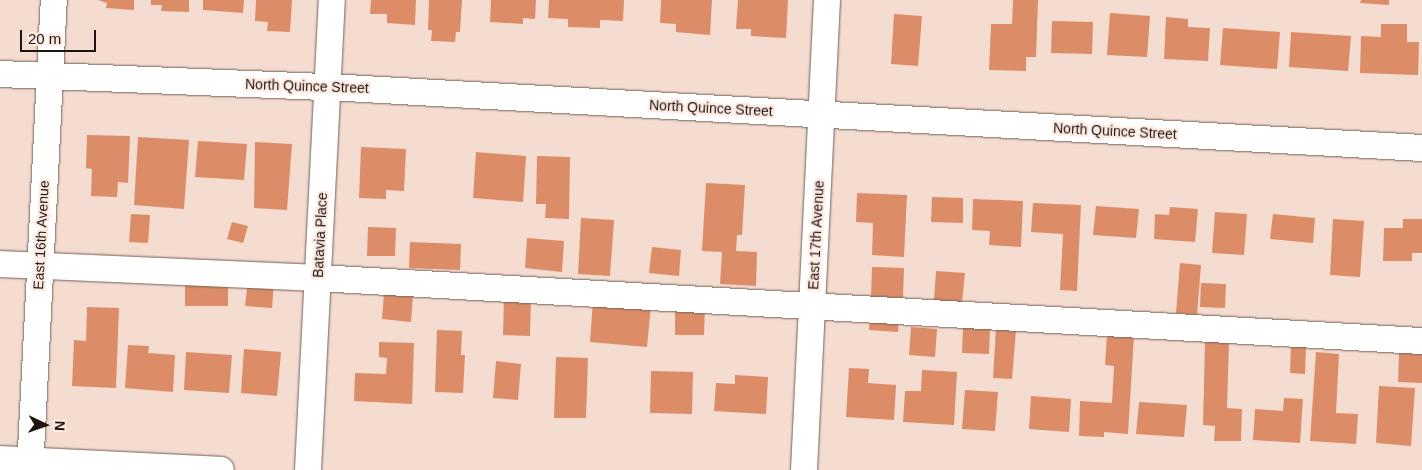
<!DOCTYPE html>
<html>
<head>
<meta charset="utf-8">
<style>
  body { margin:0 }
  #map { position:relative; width:1422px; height:470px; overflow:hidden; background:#f4dcd1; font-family:Helvetica,sans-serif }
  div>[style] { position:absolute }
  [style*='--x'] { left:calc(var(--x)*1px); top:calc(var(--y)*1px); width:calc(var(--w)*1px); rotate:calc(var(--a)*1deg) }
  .building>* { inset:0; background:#dc8d67 }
  .roads { filter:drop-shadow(0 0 1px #756056) drop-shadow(0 0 1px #756056) }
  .minor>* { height:26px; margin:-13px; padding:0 13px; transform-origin:13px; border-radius:13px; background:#fff }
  span { translate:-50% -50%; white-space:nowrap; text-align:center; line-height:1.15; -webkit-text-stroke:4.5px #feeae1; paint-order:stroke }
  .street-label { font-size:14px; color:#1d1511 }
  .north { position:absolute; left:20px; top:400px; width:50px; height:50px; -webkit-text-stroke:4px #feeae1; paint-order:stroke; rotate:93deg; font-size:14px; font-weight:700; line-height:20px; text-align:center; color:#1d1511 }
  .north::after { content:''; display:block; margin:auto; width:18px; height:22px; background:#1d1511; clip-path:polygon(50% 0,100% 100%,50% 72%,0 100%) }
  .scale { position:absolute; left:20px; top:30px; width:76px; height:22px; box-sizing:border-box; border:2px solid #1d1511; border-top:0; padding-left:6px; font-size:15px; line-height:18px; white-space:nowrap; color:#1d1511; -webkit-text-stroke:4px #feeae1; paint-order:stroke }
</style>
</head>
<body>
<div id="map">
  <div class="building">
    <i style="clip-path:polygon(98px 0,134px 0,134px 10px,106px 8px,107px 3px)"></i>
    <i style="clip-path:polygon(151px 0,189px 0,189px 12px,161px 11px,162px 5px,151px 5px)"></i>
    <i style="clip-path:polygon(203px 0,244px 0,243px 13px,203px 10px)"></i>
    <i style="clip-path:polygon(256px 0,292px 0,290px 32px,267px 31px,268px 22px,255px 21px)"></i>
    <i style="clip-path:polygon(371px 0,416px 0,415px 25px,387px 23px,387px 14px,370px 14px)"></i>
    <i style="clip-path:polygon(429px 0,462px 0,460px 32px,456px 32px,455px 42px,431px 41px,432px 30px,428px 30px)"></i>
    <i style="clip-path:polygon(491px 0,536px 0,535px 19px,523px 18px,523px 24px,490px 22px)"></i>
    <i style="clip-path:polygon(549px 0,624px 0,623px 21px,600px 20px,600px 28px,568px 27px,568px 19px,548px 18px)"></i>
    <i style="clip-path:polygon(661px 0,712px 0,710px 35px,676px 32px,676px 24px,660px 23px)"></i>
    <i style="clip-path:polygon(738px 0,788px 0,786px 38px,751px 36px,751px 29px,736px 29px)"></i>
    <i style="clip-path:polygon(1013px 0,1038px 0,1036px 57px,1026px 57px,1026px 71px,989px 70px,991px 24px,1012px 24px)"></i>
    <i style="clip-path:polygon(1361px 0,1389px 0,1389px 5px,1360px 3px)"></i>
    <i style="clip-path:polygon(1110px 13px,1150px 16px,1147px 57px,1107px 55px)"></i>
    <i style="clip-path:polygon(894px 14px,922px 16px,918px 66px,891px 64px)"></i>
    <i style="clip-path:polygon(1166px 17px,1188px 19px,1188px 27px,1210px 28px,1208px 61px,1164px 59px)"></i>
    <i style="clip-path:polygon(1052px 21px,1093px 22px,1092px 54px,1051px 53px)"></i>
    <i style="clip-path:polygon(1381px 24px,1407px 24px,1407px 42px,1419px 42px,1418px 75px,1360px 73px,1361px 36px,1381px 37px)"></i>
    <i style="clip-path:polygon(1223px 28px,1280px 32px,1277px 69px,1220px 65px)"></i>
    <i style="clip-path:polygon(1291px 32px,1351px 36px,1348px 71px,1289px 67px)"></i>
    <i style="clip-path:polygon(87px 135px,130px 136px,128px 183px,118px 182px,117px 197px,91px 196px,92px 169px,86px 168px)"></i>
    <i style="clip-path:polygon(138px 137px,189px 140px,184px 209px,134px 205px)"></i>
    <i style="clip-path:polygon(198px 141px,247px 144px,244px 180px,195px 177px)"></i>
    <i style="clip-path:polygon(255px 142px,292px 144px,287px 210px,254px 208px)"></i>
    <i style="clip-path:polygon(361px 147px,406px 149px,404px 191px,386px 190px,386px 199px,359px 198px)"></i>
    <i style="clip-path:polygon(476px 152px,526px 156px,523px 202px,473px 198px)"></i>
    <i style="clip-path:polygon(537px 156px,570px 157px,569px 219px,545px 218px,546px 204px,536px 204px)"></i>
    <i style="clip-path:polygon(706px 183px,745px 185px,742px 235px,737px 235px,736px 251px,757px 252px,756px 286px,720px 284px,722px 252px,702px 251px)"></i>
    <i style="clip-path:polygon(857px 193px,907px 195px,904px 257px,872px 255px,873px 223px,856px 222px)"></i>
    <i style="clip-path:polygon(932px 197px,963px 198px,963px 223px,931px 222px)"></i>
    <i style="clip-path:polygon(973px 199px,1023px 201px,1021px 247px,989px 245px,990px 231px,972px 230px)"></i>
    <i style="clip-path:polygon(1033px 203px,1081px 205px,1077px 291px,1060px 290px,1063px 234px,1031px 232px)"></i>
    <i style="clip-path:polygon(1096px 206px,1139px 209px,1136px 238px,1093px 235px)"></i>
    <i style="clip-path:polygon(1170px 207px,1198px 209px,1195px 242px,1154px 239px,1155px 214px,1169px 215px)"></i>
    <i style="clip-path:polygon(1215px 212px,1247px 214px,1244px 255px,1212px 253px)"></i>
    <i style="clip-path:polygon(131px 214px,150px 215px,148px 243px,129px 242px)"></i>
    <i style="clip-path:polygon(1273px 214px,1315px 218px,1313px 243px,1270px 239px)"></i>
    <i style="clip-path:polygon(581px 218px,614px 220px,610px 276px,578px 274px)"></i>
    <i style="clip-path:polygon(1333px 219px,1364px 221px,1360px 277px,1330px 275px)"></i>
    <i style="clip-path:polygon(1403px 219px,1422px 219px,1422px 253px,1412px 253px,1412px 261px,1383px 261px,1384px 228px,1403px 228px)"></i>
    <i style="clip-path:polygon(232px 222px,248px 226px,243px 243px,227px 239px)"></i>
    <i style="clip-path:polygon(368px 227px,396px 228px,395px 256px,367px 256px)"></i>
    <i style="clip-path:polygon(527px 238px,564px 241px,562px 272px,525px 268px)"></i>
    <i style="clip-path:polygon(410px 242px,461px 244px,460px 270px,409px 268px)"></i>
    <i style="clip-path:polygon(652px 247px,681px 250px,679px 276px,649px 273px)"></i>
    <i style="clip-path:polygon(1180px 263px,1201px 265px,1197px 315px,1176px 313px)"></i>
    <i style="clip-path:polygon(872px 267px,904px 268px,903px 298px,871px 297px)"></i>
    <i style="clip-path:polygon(936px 271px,965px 273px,962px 303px,934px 300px)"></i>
    <i style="clip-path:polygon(185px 279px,228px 279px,228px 306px,185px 306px)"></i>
    <i style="clip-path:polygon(248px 280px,274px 282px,272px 308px,245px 306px)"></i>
    <i style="clip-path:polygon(1201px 283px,1226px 284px,1225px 308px,1200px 307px)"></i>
    <i style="clip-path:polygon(384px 293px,413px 295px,411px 322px,382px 319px)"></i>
    <i style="clip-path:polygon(504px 295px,531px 296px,530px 336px,503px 335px)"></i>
    <i style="clip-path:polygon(593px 300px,651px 305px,647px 347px,590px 342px)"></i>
    <i style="clip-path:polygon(675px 303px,705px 304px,704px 335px,675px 335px)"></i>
    <i style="clip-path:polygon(87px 307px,119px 308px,116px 388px,72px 386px,74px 340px,86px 341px)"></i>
    <i style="clip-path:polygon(870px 318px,899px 319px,898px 332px,869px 330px)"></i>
    <i style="clip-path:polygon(963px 326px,990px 328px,989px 354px,962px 353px)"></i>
    <i style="clip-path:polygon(911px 327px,937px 329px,935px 357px,909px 355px)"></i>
    <i style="clip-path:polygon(996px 328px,1016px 330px,1012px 379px,993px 378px)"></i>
    <i style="clip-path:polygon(437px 330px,462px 331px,461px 355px,465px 355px,463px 393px,435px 392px)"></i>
    <i style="clip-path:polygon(1107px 335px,1134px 336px,1128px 434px,1104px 432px,1104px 437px,1079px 436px,1080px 401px,1112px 403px,1114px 366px,1105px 365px)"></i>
    <i style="clip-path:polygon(379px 342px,414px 343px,412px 404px,354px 401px,355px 373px,386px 374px,387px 358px,379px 357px)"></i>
    <i style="clip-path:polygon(1205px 342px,1229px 342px,1227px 408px,1242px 409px,1241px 441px,1214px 441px,1215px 426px,1203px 425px)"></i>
    <i style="clip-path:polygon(128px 345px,149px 346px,148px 353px,175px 355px,173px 392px,125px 388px)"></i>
    <i style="clip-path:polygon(1291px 345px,1306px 346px,1305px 374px,1290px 373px)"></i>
    <i style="clip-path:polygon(244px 349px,281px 352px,277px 396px,241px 393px)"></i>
    <i style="clip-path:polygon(186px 352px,232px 355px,229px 393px,184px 390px)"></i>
    <i style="clip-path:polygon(1316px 352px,1339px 354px,1336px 413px,1358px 414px,1356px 444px,1310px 441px)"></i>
    <i style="clip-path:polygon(1399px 353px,1422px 353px,1422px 383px,1398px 382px)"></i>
    <i style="clip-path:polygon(556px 357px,588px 358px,586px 418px,554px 418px)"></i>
    <i style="clip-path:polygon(496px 361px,521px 364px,518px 400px,493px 398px)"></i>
    <i style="clip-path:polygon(849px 368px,869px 369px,868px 383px,896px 385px,894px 420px,846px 417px)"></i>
    <i style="clip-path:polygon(922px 370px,957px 372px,954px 425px,903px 422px,905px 391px,921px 391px)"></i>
    <i style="clip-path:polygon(651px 371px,693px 372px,692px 414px,650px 413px)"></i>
    <i style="clip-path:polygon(735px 375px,768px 377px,766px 414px,714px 411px,716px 383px,735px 384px)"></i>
    <i style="clip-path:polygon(1379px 386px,1415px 388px,1411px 446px,1376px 443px)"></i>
    <i style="clip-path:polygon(965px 390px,998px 392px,995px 431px,962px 429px)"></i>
    <i style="clip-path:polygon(1031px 396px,1071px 399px,1069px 432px,1029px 429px)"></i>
    <i style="clip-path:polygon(1284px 398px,1303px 399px,1300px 443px,1253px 440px,1255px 409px,1283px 411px)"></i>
    <i style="clip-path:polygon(1139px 402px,1187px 405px,1184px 437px,1136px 434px)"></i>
  </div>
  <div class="roads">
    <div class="minor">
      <i style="--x:0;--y:74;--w:328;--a:2.3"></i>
      <i style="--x:328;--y:87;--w:1096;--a:3.19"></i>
      <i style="--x:0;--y:264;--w:318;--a:2.5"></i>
      <i style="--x:318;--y:278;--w:1106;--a:3.27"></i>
      <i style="--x:0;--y:459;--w:221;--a:2.8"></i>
      <i style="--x:30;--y:470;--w:471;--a:-87.1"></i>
      <i style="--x:308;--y:470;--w:471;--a:-87.1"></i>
      <i style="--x:804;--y:470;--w:471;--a:-87.2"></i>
    </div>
  </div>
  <div class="street-label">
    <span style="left:307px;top:86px;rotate:2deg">North Quince Street</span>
    <span style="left:711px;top:108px;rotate:3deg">North Quince Street</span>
    <span style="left:1115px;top:131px;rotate:3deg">North Quince Street</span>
    <span style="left:41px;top:235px;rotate:-87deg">East 16th Avenue</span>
    <span style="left:320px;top:235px;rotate:-87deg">Batavia Place</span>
    <span style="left:816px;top:235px;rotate:-87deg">East 17th Avenue</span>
  </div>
  <div class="north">N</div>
  <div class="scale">20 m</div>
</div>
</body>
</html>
